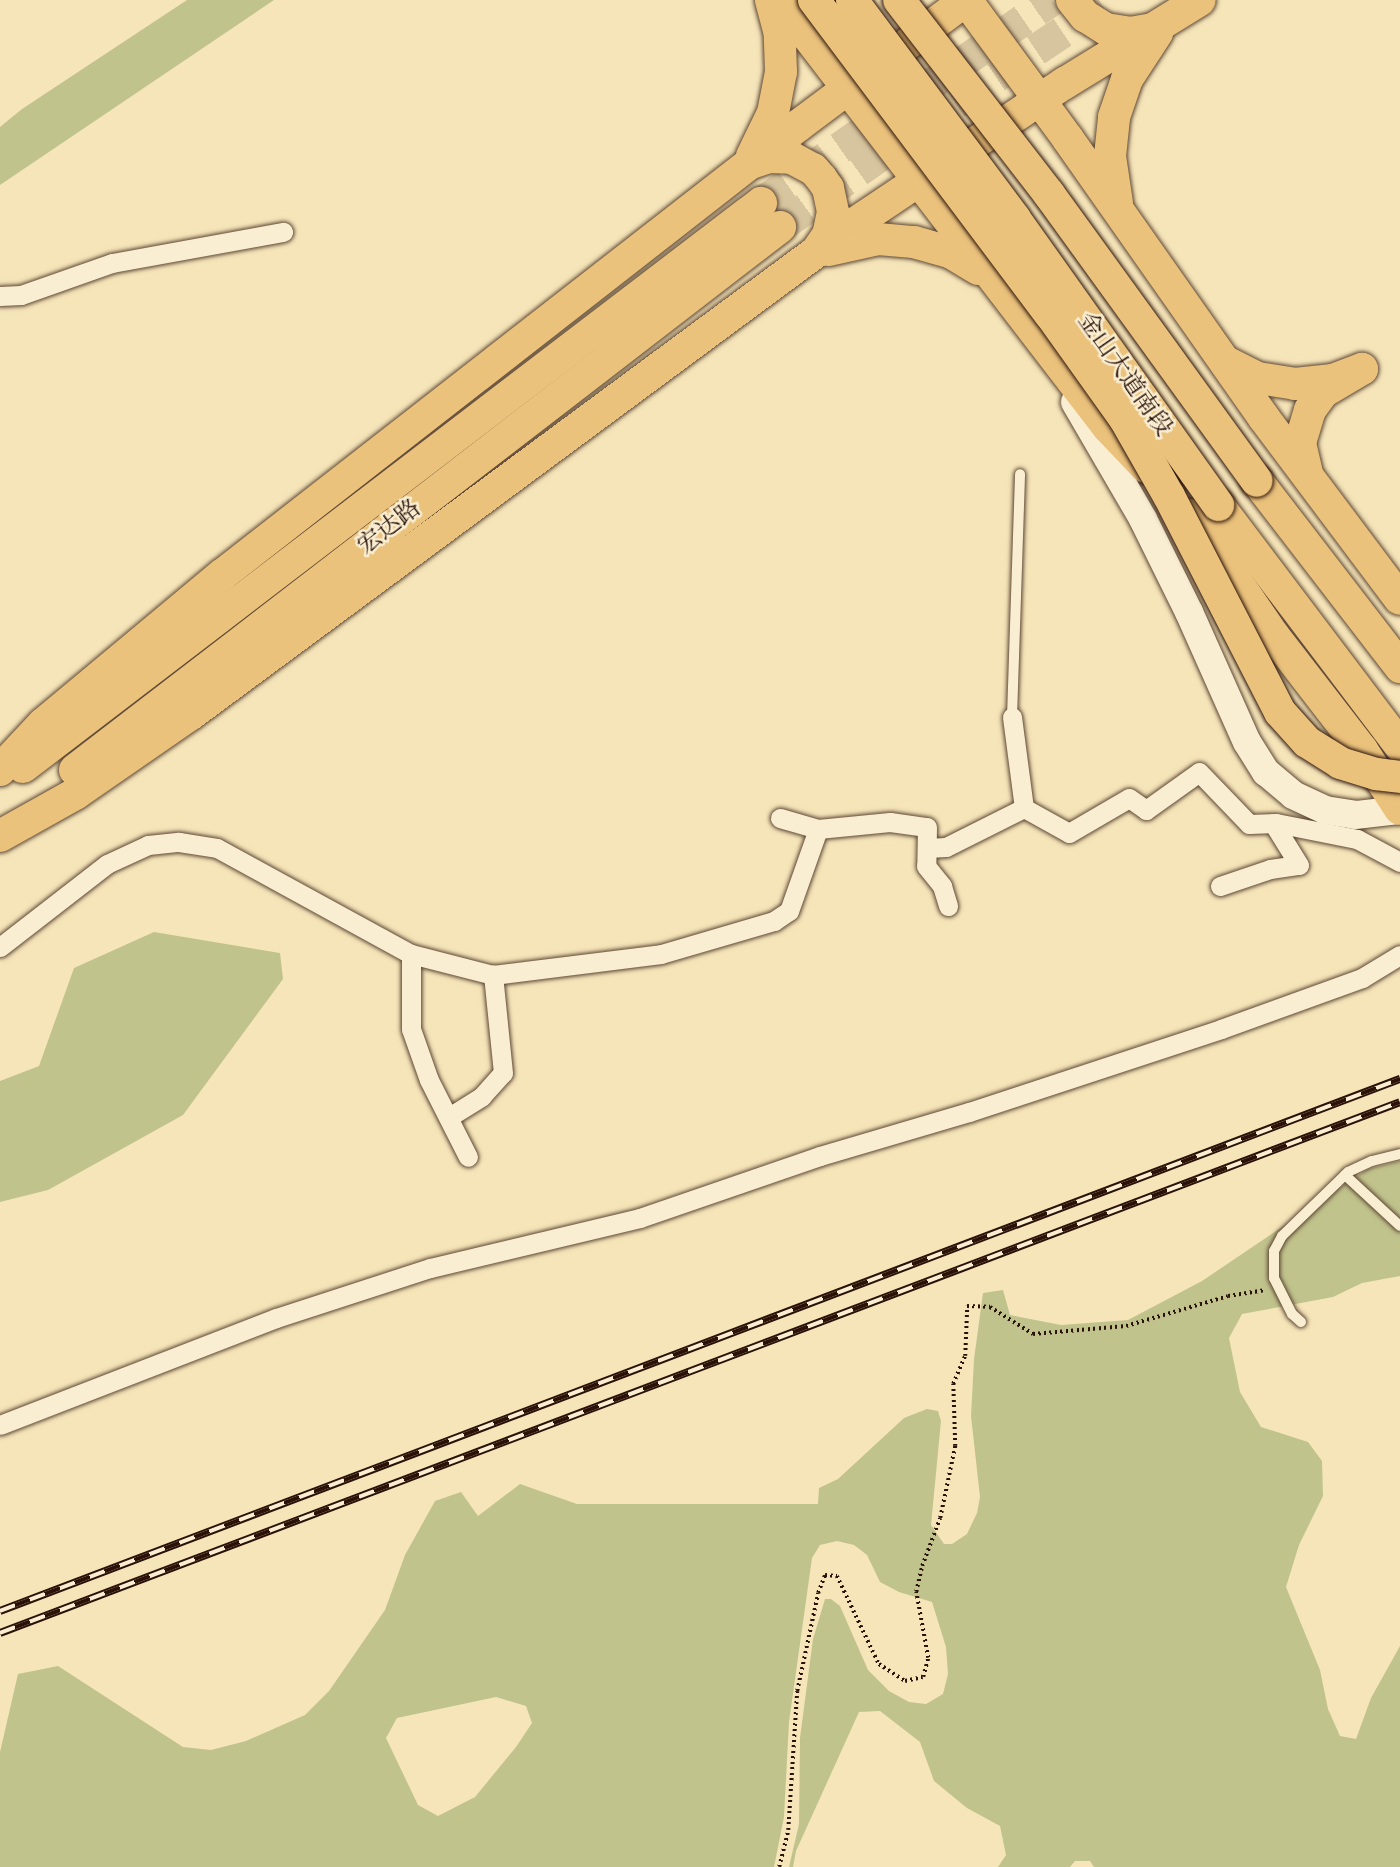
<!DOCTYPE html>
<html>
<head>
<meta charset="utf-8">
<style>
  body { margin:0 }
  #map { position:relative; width:1400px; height:1867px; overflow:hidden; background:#f6e5b9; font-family:Cardo,"Noto Serif SC",serif }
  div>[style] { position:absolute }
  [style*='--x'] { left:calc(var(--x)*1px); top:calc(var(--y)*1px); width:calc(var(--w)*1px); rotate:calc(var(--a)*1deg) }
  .green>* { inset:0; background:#c1c38c }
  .primary-tunnel>* { height:32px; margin-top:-16px; transform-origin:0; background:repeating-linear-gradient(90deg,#d7c59f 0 32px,transparent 0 48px) }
  .path>* { height:3.5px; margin-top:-1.75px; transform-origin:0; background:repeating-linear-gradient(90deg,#2a1209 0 2px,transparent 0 5.5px) }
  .roads { filter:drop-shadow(0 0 2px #5d4735) drop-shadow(0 0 2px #5d4735) }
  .lane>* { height:10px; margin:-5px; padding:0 5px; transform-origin:5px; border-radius:5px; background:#f9eed2 }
  .street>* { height:19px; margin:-9.5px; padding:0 9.5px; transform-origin:9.5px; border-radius:9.5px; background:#f9eed2 }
  .secondary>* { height:28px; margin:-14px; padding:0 14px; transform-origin:14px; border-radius:14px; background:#f9eed2 }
  .primary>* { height:32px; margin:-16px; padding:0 16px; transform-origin:16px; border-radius:16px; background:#ebc27c }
  .rail>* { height:8px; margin-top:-4px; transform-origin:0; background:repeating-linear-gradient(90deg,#f9eed2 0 16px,#2a1209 0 32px); box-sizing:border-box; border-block:2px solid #2a1209 }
  .bridges { filter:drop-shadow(0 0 2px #2a1209) drop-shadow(0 0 2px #2a1209) }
  .primary-bridge>* { height:32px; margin:-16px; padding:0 16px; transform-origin:16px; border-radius:16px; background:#ebc27c }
  span { translate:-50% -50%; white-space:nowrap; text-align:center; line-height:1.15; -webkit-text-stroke:5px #f9eed2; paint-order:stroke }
  .street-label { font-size:24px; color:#2a1209 }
</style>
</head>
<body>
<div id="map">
  <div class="green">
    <i style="clip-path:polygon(187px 0,274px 0,0 185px,0 127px,22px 109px)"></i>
    <i style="clip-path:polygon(154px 932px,280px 953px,283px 979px,183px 1115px,48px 1190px,0 1202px,0 1081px,39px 1066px,74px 968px)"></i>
    <i style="clip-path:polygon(evenodd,1400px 1161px,1400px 1276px,1362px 1283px,1333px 1297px,1242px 1314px,1229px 1338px,1240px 1392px,1261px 1427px,1308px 1442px,1322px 1461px,1323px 1496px,1299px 1545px,1286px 1587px,1320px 1670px,1328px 1709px,1340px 1736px,1356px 1739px,1371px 1698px,1400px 1646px,1400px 1867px,1094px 1867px,1090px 1861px,1075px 1861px,1070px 1867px,998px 1867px,1006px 1855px,1000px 1826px,967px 1808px,934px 1781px,920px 1742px,880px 1711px,859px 1712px,796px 1851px,793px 1867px,789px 1867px,799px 1824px,800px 1738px,813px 1639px,825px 1599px,831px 1599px,840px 1606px,868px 1670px,889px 1691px,909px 1702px,926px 1704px,943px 1694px,948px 1674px,946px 1647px,932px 1602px,899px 1592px,880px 1582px,867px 1555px,854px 1545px,837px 1541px,820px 1545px,812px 1558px,789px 1722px,784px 1817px,774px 1867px,0 1867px,0 1752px,18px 1674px,58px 1666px,183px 1747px,211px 1750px,246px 1741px,305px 1715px,329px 1691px,385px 1610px,405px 1555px,435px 1501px,461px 1492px,478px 1516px,520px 1484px,577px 1504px,818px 1504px,819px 1488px,838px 1479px,904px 1418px,927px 1409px,938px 1411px,941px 1421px,931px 1525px,944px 1544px,952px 1544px,967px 1534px,977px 1513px,980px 1497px,971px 1416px,974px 1359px,983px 1293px,1003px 1290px,1010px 1315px,1061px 1325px,1128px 1320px,1202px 1281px,1368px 1169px,1400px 1161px,496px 1697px,526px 1706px,532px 1723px,516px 1747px,475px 1797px,438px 1816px,418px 1805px,386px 1738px,397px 1718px,496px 1697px)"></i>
  </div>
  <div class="primary-tunnel">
    <i style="--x:761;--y:203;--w:355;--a:-34.9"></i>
    <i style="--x:780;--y:227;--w:167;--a:-35.5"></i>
    <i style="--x:916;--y:130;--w:234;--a:-33.7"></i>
  </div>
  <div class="path">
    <i style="--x:779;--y:1867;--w:38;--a:-76"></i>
    <i style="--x:788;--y:1830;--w:139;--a:-86.3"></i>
    <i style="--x:797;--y:1691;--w:100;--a:-77.9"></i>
    <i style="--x:818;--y:1593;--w:19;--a:-69"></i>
    <i style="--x:825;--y:1575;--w:12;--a:5"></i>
    <i style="--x:837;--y:1576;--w:98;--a:64.5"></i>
    <i style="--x:879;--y:1664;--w:31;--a:33"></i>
    <i style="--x:905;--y:1681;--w:18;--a:-13"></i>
    <i style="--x:923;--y:1677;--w:20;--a:-75"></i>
    <i style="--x:928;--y:1658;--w:67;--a:-100.3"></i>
    <i style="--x:916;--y:1592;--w:27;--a:-77"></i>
    <i style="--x:922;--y:1566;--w:51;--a:-69.4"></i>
    <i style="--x:940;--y:1518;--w:74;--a:-78.2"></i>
    <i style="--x:955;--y:1446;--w:62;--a:-91.8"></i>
    <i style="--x:953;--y:1384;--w:30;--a:-67"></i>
    <i style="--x:965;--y:1356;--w:50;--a:-87.7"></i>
    <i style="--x:967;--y:1306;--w:23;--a:2"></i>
    <i style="--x:990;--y:1307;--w:51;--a:32.1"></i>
    <i style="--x:1033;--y:1334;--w:93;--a:-4.9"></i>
    <i style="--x:1126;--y:1326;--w:106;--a:-16.4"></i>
    <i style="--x:1228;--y:1296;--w:38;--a:-9"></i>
  </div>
  <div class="roads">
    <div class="lane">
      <i style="--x:1012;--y:717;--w:243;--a:-88.1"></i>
      <i style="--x:1345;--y:1175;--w:75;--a:42.8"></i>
      <i style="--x:1301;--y:1322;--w:12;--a:-138"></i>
      <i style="--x:1292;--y:1314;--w:40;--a:-116.6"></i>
      <i style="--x:1274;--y:1278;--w:27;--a:-90"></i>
      <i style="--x:1274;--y:1251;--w:17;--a:-62"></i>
      <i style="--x:1282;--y:1236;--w:92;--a:-44.1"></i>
      <i style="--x:1348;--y:1172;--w:26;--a:-25"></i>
      <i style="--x:1372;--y:1161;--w:29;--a:-14"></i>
    </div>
    <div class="street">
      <i style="--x:0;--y:296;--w:21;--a:-3"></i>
      <i style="--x:21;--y:295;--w:96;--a:-19.4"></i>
      <i style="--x:112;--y:263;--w:174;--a:-10.3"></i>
      <i style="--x:1012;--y:717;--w:92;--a:82.5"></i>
      <i style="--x:1024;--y:808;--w:51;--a:29.1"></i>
      <i style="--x:1069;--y:833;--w:69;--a:-30.3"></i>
      <i style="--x:1129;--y:798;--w:21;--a:35"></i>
      <i style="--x:1146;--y:810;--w:65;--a:-35.6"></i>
      <i style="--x:1199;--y:772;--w:72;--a:46.1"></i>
      <i style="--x:1249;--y:824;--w:27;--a:-2"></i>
      <i style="--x:1276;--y:823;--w:83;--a:11.2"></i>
      <i style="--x:1357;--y:839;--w:49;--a:28.1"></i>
      <i style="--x:780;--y:818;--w:40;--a:16"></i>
      <i style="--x:927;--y:848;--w:19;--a:-3"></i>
      <i style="--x:946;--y:847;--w:87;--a:-26.6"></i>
      <i style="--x:1220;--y:886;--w:53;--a:-18.8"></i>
      <i style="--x:1270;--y:869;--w:29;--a:-8"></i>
      <i style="--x:1299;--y:865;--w:49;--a:-121.8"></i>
      <i style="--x:0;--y:947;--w:135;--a:-37.8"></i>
      <i style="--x:107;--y:864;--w:45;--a:-24.9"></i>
      <i style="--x:148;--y:845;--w:31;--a:-6"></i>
      <i style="--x:179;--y:842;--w:38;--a:9"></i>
      <i style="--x:217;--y:848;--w:221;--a:28.7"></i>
      <i style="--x:411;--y:954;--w:85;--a:14.4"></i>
      <i style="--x:493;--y:975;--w:169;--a:-7.1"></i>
      <i style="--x:661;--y:954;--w:118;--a:-16.3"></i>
      <i style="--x:774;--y:921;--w:18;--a:-34"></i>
      <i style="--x:789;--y:911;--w:87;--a:-70.5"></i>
      <i style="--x:818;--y:829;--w:72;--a:-5.6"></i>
      <i style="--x:890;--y:822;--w:37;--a:8"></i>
      <i style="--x:927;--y:827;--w:39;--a:91"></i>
      <i style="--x:926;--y:866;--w:26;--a:51"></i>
      <i style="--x:942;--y:886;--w:21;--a:73"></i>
      <i style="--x:411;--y:954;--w:75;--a:90"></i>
      <i style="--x:411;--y:1029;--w:54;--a:70.6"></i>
      <i style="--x:429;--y:1080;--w:86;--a:63.1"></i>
      <i style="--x:449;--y:1117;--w:39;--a:-32"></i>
      <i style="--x:482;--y:1096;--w:31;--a:-48"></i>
      <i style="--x:503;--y:1073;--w:99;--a:-95.8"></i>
      <i style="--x:0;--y:1425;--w:296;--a:-21.2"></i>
      <i style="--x:276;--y:1318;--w:162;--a:-18"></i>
      <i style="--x:430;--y:1268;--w:216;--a:-13.4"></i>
      <i style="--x:640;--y:1218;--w:190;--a:-19"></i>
      <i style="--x:820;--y:1156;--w:155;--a:-16.5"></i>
      <i style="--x:969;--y:1112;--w:265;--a:-18.2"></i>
      <i style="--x:1221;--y:1029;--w:150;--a:-19.9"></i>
      <i style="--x:1362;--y:978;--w:44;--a:-31.2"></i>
    </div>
    <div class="secondary">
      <i style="--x:1075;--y:402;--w:135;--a:59.8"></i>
      <i style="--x:1143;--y:519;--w:104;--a:63.7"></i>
      <i style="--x:1189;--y:612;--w:142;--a:66"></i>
      <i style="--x:1247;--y:742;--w:36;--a:58"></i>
      <i style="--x:1266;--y:772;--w:35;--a:40"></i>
      <i style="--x:1293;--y:795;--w:35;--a:25"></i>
      <i style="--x:1325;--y:810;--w:31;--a:9"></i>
      <i style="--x:1356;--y:815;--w:44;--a:-6.5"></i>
    </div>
    <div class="primary">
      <i style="--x:780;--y:0;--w:538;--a:52.47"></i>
      <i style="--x:1108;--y:427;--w:55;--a:46.5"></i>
      <i style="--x:966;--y:0;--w:172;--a:53.7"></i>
      <i style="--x:1068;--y:139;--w:341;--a:54.9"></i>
      <i style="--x:1264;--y:418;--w:226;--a:53.1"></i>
      <i style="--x:1072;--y:0;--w:21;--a:51"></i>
      <i style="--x:1085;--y:16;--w:25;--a:32"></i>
      <i style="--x:1106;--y:29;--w:24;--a:9"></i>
      <i style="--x:1130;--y:33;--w:22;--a:-10"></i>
      <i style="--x:752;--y:156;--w:48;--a:-64"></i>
      <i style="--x:773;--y:113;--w:42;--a:-79"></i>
      <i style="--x:781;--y:72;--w:38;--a:-92"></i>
      <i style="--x:780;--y:34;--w:35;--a:-105"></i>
      <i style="--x:751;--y:163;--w:19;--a:-18"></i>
      <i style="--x:769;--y:157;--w:23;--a:2"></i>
      <i style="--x:792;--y:158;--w:24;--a:28"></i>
      <i style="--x:813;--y:169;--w:12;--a:48"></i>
      <i style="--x:821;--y:178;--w:12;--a:55"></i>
      <i style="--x:828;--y:188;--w:25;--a:78"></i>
      <i style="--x:833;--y:212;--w:24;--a:102"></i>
      <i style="--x:828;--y:235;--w:19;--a:125"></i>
      <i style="--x:1117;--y:203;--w:48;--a:-98.5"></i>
      <i style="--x:1110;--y:156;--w:39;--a:-84"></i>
      <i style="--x:1114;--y:117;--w:40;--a:-71.1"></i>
      <i style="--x:1127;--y:79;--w:55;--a:-56.9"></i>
      <i style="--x:828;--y:250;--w:51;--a:-12.4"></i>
      <i style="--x:878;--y:239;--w:36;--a:5"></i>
      <i style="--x:914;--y:242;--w:37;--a:16"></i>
      <i style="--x:950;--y:252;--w:33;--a:31"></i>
      <i style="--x:1226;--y:362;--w:36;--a:27"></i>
      <i style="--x:1258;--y:378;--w:37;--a:9"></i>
      <i style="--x:1295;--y:384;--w:38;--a:-6"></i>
      <i style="--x:1333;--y:380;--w:31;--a:-21"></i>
      <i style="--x:1362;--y:369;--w:45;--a:149.5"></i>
      <i style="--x:1323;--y:392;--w:22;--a:126"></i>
      <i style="--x:1310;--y:410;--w:34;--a:107"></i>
      <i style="--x:1300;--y:443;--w:32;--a:77"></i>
      <i style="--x:1257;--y:481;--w:235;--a:52.4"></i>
      <i style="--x:1218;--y:505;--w:302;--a:52.9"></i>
      <i style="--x:1191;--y:515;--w:147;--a:55.6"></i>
      <i style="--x:1274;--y:636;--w:144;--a:52.3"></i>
      <i style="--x:1362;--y:750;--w:70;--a:57.2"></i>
      <i style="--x:23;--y:767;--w:929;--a:-37.39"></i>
      <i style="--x:0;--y:770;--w:63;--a:-46.9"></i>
      <i style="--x:43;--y:724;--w:233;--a:-39.8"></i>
      <i style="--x:222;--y:575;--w:732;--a:-37.95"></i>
      <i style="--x:799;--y:125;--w:209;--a:-36.8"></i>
      <i style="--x:75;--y:770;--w:890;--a:-37.6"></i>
      <i style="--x:0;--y:836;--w:86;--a:-29.2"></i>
      <i style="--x:75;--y:794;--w:141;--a:-34.6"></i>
      <i style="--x:191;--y:714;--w:824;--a:-36.47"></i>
      <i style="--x:854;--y:224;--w:254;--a:-33.8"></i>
      <i style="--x:1065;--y:83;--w:158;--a:-31.6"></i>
    </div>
  </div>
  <div class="rail">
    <i style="--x:0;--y:1611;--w:1498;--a:-20.81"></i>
    <i style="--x:0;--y:1633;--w:1497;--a:-20.77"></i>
  </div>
  <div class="bridges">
    <div class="primary-bridge">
      <i style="--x:814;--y:0;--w:393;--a:53.1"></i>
      <i style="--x:1050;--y:314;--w:129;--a:54.5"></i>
      <i style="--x:1125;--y:419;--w:89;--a:60.3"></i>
      <i style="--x:1169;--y:496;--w:243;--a:62.8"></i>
      <i style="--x:1280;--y:712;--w:40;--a:48"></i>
      <i style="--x:1307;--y:742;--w:39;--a:32"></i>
      <i style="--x:1340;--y:763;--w:38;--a:17"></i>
      <i style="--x:1376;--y:774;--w:24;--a:7"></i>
      <i style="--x:852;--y:0;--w:273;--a:53.3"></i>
      <i style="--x:1015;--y:219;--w:351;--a:54.6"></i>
      <i style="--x:899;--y:0;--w:245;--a:52.3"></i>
      <i style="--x:1049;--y:194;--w:354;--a:54.1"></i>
    </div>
  </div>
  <div class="street-label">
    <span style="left:1125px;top:374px;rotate:55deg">金山大道南段</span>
    <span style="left:389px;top:527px;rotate:-38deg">宏达路</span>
  </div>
</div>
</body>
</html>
